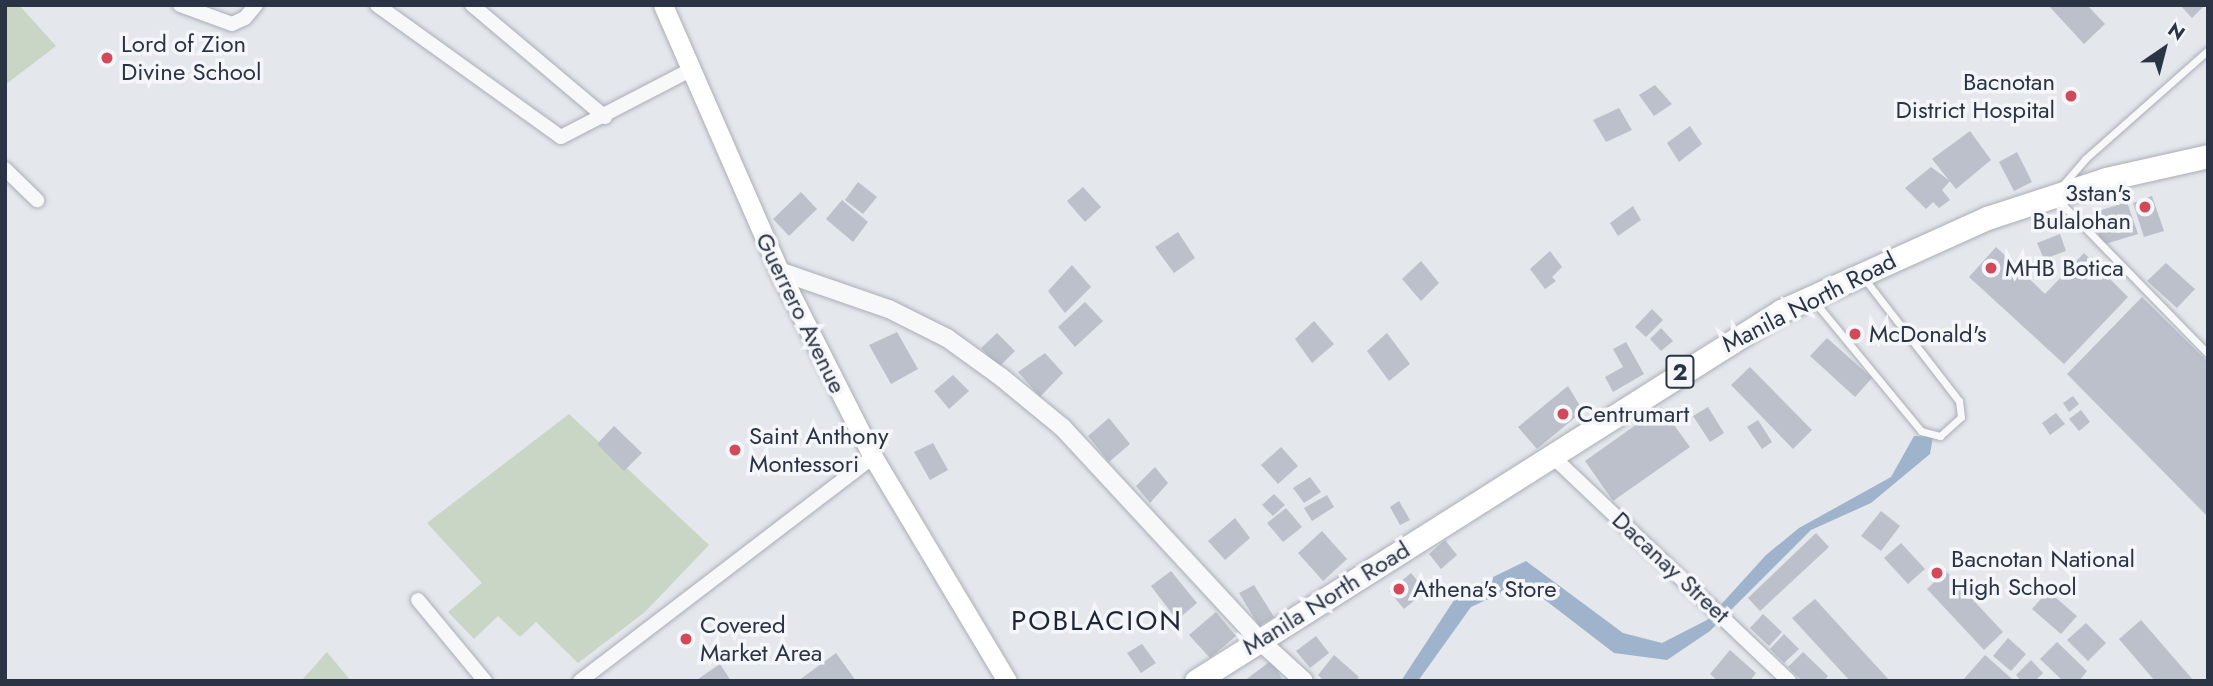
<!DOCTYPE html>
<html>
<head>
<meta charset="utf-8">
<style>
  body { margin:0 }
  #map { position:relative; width:2213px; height:686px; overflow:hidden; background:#e4e7ec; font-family:Jost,sans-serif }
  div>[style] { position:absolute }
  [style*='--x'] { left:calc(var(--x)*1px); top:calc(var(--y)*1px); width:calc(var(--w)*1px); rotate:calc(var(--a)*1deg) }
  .green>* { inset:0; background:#c9d6c5 }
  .water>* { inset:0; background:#9fb4cc }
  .building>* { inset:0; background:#bbc0ca }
  .roads { filter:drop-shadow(0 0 2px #a9aeb7) drop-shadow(0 0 2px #a9aeb7) }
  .service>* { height:7px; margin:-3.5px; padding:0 3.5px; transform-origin:3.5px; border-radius:3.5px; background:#f7f8fa }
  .minor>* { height:14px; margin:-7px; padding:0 7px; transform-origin:7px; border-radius:7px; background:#f7f8fa }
  .tertiary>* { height:18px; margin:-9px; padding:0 9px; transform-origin:9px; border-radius:9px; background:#f7f8fa }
  .secondary>* { height:19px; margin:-9.5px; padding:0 9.5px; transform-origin:9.5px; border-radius:9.5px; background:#fff }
  .trunk>* { height:23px; margin:-11.5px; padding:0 11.5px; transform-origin:11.5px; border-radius:11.5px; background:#fff }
  .dots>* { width:19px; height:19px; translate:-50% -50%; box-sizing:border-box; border:4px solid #f4f6f9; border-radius:50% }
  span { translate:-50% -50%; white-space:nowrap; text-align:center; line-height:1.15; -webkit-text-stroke:7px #f4f6f9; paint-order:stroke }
  .shield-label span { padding:2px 5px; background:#f4f6f9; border:2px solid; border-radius:5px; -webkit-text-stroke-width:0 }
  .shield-label { font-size:23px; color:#2b3445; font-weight:700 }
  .poi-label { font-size:24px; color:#2b3445 }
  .left { translate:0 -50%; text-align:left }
  .right { translate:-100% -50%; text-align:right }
  .street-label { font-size:24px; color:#2b3445 }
  .quarter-label { font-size:28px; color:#1d2536; letter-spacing:2px }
  .frame { position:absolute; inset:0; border:7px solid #2b3445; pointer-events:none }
  .north { position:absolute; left:2129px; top:14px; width:70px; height:70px; -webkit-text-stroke:5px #f4f6f9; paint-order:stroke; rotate:35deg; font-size:19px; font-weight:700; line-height:28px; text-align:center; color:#2b3445 }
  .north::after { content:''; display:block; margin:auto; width:24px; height:32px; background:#2b3445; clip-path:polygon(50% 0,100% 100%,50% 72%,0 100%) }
</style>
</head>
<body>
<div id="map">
  <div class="green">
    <i style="clip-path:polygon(5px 5px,19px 5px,56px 46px,5px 85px)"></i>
    <i style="clip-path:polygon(569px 414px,709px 545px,645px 612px,578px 663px,536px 622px,520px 637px,498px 616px,474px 639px,448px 612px,482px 583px,427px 523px)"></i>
    <i style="clip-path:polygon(327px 652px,351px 681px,301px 681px)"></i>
  </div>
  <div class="water">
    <i style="clip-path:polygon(1914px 436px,1933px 437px,1930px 454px,1871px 503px,1811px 530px,1710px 631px,1667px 660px,1614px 653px,1523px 583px,1471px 607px,1418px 681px,1401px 681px,1458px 594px,1526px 561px,1623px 633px,1662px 643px,1707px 620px,1766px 555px,1799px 528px,1891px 477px)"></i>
  </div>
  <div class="building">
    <i style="clip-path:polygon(2048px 5px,2087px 5px,2105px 24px,2084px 44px)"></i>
    <i style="clip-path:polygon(2180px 5px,2205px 5px,2192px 18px)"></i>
    <i style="clip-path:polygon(1655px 85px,1672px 104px,1654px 116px,1639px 95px)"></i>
    <i style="clip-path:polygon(1619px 108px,1632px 130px,1606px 142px,1593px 120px)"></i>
    <i style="clip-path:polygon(1690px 126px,1702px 144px,1679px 162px,1667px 143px)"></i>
    <i style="clip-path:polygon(1970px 131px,1991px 160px,1956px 189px,1932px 159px)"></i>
    <i style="clip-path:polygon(2017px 152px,2032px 182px,2014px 191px,1999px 162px)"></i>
    <i style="clip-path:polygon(1931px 167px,1950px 181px,1942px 190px,1950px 200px,1939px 208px,1933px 202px,1926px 209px,1905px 188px)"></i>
    <i style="clip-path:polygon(858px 182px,877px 197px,863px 214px,845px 200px)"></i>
    <i style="clip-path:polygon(1083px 187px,1101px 207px,1085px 222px,1067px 201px)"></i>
    <i style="clip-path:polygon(801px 192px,817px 209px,789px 236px,773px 219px)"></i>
    <i style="clip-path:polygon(2152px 196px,2164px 231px,2144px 237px,2133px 203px)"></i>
    <i style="clip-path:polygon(842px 200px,868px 222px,853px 242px,826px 219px)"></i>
    <i style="clip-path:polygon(2127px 202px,2138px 234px,2102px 245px,2092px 213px)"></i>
    <i style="clip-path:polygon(1633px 206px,1641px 220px,1618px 236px,1610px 223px)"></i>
    <i style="clip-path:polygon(1178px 232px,1195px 258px,1174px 273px,1155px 247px)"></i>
    <i style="clip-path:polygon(2060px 234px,2066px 251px,2044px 259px,2037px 243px)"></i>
    <i style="clip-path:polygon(1996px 247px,2045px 294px,2084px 253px,2128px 297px,2064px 364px,1969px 277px)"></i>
    <i style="clip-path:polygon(1550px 251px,1562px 267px,1552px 277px,1556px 281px,1545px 289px,1530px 269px)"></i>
    <i style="clip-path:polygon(1421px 261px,1439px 283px,1421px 301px,1402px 279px)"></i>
    <i style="clip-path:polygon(2166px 263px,2195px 289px,2177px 308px,2147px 281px)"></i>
    <i style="clip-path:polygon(1072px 265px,1091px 287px,1065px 313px,1048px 291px)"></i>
    <i style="clip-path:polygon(2142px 297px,2208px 362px,2208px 517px,2067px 374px)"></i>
    <i style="clip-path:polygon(1085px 302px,1103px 321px,1075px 347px,1058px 327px)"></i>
    <i style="clip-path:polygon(1652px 309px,1663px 320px,1646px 337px,1635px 327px)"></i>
    <i style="clip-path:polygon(1314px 321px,1334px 344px,1312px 363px,1295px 339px)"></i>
    <i style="clip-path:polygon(1661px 328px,1673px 341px,1661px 351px,1650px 339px)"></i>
    <i style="clip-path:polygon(897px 332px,918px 369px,891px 384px,869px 345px)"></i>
    <i style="clip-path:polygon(997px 333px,1015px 351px,999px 367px,981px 348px)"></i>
    <i style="clip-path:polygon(1387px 333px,1410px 364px,1389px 381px,1367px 351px)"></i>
    <i style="clip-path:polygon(1827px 338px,1872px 378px,1855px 397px,1810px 356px)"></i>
    <i style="clip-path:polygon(1626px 342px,1644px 374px,1613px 392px,1605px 377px,1623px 367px,1613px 349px)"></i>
    <i style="clip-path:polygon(1045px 353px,1063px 373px,1040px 397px,1018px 372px)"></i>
    <i style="clip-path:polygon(1750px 367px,1812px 430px,1793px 449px,1731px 385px)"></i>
    <i style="clip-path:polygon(953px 375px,969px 391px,949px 409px,934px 391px)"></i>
    <i style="clip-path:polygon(1568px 386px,1583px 411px,1537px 449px,1518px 427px)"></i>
    <i style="clip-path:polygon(2073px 396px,2079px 404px,2069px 412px,2063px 403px)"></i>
    <i style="clip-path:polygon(1661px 407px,1690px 447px,1613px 501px,1585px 461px)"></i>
    <i style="clip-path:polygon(1708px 407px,1724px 433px,1710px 442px,1693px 416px)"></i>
    <i style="clip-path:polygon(2081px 410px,2090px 422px,2079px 431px,2069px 419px)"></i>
    <i style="clip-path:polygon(2056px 413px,2065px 424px,2050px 435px,2042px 423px)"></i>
    <i style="clip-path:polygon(1109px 418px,1130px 444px,1109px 462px,1088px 436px)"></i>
    <i style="clip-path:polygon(1758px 420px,1772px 442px,1762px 449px,1747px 427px)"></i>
    <i style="clip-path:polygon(614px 426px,642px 453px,624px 471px,597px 444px)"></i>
    <i style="clip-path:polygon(933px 443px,948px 470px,930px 480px,914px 452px)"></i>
    <i style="clip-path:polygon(1281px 447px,1298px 466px,1278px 484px,1261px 465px)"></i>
    <i style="clip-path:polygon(1155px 467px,1168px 483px,1150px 503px,1136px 486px)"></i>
    <i style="clip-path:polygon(1310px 477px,1321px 492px,1304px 503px,1293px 488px)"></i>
    <i style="clip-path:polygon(1274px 494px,1285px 505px,1273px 516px,1262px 505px)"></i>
    <i style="clip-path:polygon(1327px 495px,1334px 507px,1312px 521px,1304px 508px)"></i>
    <i style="clip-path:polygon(1399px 501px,1410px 520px,1400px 525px,1390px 507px)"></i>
    <i style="clip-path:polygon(1286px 508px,1302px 527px,1283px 542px,1267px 523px)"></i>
    <i style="clip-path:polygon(1881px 511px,1900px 526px,1881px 551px,1861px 536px)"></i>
    <i style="clip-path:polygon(1235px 518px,1250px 538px,1225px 560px,1208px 541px)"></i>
    <i style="clip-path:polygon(1322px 531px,1347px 559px,1323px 581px,1298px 553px)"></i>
    <i style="clip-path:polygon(1816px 533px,1829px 547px,1760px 611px,1748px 598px)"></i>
    <i style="clip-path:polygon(1445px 540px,1457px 555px,1441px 569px,1429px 554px)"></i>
    <i style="clip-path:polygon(1901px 543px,1925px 569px,1908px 584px,1884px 558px)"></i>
    <i style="clip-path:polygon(1171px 571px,1197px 603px,1177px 620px,1151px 586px)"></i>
    <i style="clip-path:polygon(1946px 571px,2003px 632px,1984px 650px,1927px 589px)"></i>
    <i style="clip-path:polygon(1411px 573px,1426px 591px,1404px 609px,1389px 591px)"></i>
    <i style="clip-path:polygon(1254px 585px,1274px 617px,1259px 626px,1239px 593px)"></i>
    <i style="clip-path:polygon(2048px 591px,2077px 616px,2061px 634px,2032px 609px)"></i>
    <i style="clip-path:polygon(1815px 599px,1890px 681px,1850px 681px,1792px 618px)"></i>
    <i style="clip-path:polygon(1216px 612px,1236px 636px,1210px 658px,1189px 635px)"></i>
    <i style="clip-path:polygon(1763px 614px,1782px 632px,1769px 646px,1750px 628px)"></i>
    <i style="clip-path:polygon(2141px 620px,2194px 681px,2155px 681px,2119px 639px)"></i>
    <i style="clip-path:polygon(2086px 623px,2106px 643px,2088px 661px,2067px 640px)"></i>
    <i style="clip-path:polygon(1784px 634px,1799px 649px,1784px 663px,1770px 649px)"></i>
    <i style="clip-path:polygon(1316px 636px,1329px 653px,1310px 668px,1296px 651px)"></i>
    <i style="clip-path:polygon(2008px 638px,2026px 654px,2011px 671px,1993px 656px)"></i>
    <i style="clip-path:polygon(2057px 642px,2087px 671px,2079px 681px,2063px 681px,2040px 659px)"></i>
    <i style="clip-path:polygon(1142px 644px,1156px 663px,1141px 673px,1127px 653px)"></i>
    <i style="clip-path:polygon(1730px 650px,1756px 673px,1750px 681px,1718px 681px,1710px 674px)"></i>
    <i style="clip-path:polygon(1803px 652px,1828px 676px,1824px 681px,1802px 681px,1788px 667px)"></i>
    <i style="clip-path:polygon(836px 653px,856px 681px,798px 681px)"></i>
    <i style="clip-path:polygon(1334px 655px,1359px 677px,1356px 681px,1324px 681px,1318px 675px)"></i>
    <i style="clip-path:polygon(1985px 655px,2012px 679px,2011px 681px,1962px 681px)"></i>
    <i style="clip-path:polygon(1272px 660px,1283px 681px,1244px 681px)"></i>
    <i style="clip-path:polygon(2031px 660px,2043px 673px,2035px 681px,2021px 681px,2016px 675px)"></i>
    <i style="clip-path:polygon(720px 664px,731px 681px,695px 681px)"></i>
  </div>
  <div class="roads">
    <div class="service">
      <i style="--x:2061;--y:187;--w:37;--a:-49"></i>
      <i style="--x:2085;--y:159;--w:164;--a:-41.5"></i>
      <i style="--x:2057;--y:199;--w:216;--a:45.7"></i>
      <i style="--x:1814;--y:301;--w:168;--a:50.5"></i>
      <i style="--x:1921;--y:431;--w:20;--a:15"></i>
      <i style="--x:1940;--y:436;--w:28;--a:-42"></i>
      <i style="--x:1961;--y:417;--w:16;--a:-97"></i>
      <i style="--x:1959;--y:401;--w:157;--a:-127.7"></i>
    </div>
    <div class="minor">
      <i style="--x:180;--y:5;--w:55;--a:20.1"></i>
      <i style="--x:232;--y:24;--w:14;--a:-25"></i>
      <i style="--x:245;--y:18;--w:17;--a:-50"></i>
      <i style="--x:377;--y:5;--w:226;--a:35.7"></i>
      <i style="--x:561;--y:137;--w:145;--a:-27.4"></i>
      <i style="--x:472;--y:5;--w:174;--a:40.1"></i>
      <i style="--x:5;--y:169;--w:45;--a:44.1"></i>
      <i style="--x:1551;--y:455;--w:328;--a:43.5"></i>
      <i style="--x:418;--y:600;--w:105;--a:50.4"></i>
      <i style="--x:580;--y:681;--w:369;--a:-37.4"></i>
    </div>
    <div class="tertiary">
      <i style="--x:779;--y:271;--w:116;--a:19.1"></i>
      <i style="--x:889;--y:309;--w:65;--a:26.6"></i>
      <i style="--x:947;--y:338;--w:67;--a:35.8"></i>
      <i style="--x:1001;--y:377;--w:80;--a:39.4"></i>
      <i style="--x:1063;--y:428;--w:290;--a:47.2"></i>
      <i style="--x:1260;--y:641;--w:59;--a:42.3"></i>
    </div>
    <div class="secondary">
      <i style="--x:663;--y:5;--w:290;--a:66.4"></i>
      <i style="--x:779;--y:271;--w:208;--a:63.2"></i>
      <i style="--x:873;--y:457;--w:261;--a:59.1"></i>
    </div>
    <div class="trunk">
      <i style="--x:1196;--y:681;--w:692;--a:-32.31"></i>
      <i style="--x:1781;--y:311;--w:226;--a:-24.3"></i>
      <i style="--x:1987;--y:218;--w:125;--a:-18.1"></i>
      <i style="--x:2106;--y:179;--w:105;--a:-12.7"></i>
    </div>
  </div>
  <div class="dots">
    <i style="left:107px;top:58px;background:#d1495b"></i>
    <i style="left:2071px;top:96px;background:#d1495b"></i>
    <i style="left:2145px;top:207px;background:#d1495b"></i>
    <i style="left:1991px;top:268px;background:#d1495b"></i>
    <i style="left:1855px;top:334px;background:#d1495b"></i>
    <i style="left:1563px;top:414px;background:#d1495b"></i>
    <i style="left:735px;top:450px;background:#d1495b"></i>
    <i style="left:1937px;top:573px;background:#d1495b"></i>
    <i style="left:1399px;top:589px;background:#d1495b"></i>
    <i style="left:686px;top:639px;background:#d1495b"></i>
  </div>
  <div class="shield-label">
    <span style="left:1680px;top:372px">2</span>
  </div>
  <div class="poi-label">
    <span class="left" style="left:121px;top:58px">Lord of Zion<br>Divine School</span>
    <span class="right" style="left:2055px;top:96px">Bacnotan<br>District Hospital</span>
    <span class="right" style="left:2131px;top:207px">3stan's<br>Bulalohan</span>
    <span class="left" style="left:2005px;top:268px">MHB Botica</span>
    <span class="left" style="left:1869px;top:334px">McDonald's</span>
    <span class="left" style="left:1577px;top:414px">Centrumart</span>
    <span class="left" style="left:749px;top:450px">Saint Anthony<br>Montessori</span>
    <span class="left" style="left:1951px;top:573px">Bacnotan National<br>High School</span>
    <span class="left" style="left:1413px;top:589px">Athena's Store</span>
    <span class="left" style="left:700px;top:639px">Covered<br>Market Area</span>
  </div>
  <div class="street-label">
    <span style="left:1809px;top:302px;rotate:-27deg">Manila North Road</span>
    <span style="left:801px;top:313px;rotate:64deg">Guerrero Avenue</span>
    <span style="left:1671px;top:567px;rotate:43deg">Dacanay Street</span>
    <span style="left:1326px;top:598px;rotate:-32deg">Manila North Road</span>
  </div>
  <div class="quarter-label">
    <span style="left:1097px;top:621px">POBLACION</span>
  </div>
  <div class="frame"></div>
  <div class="north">N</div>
</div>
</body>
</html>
